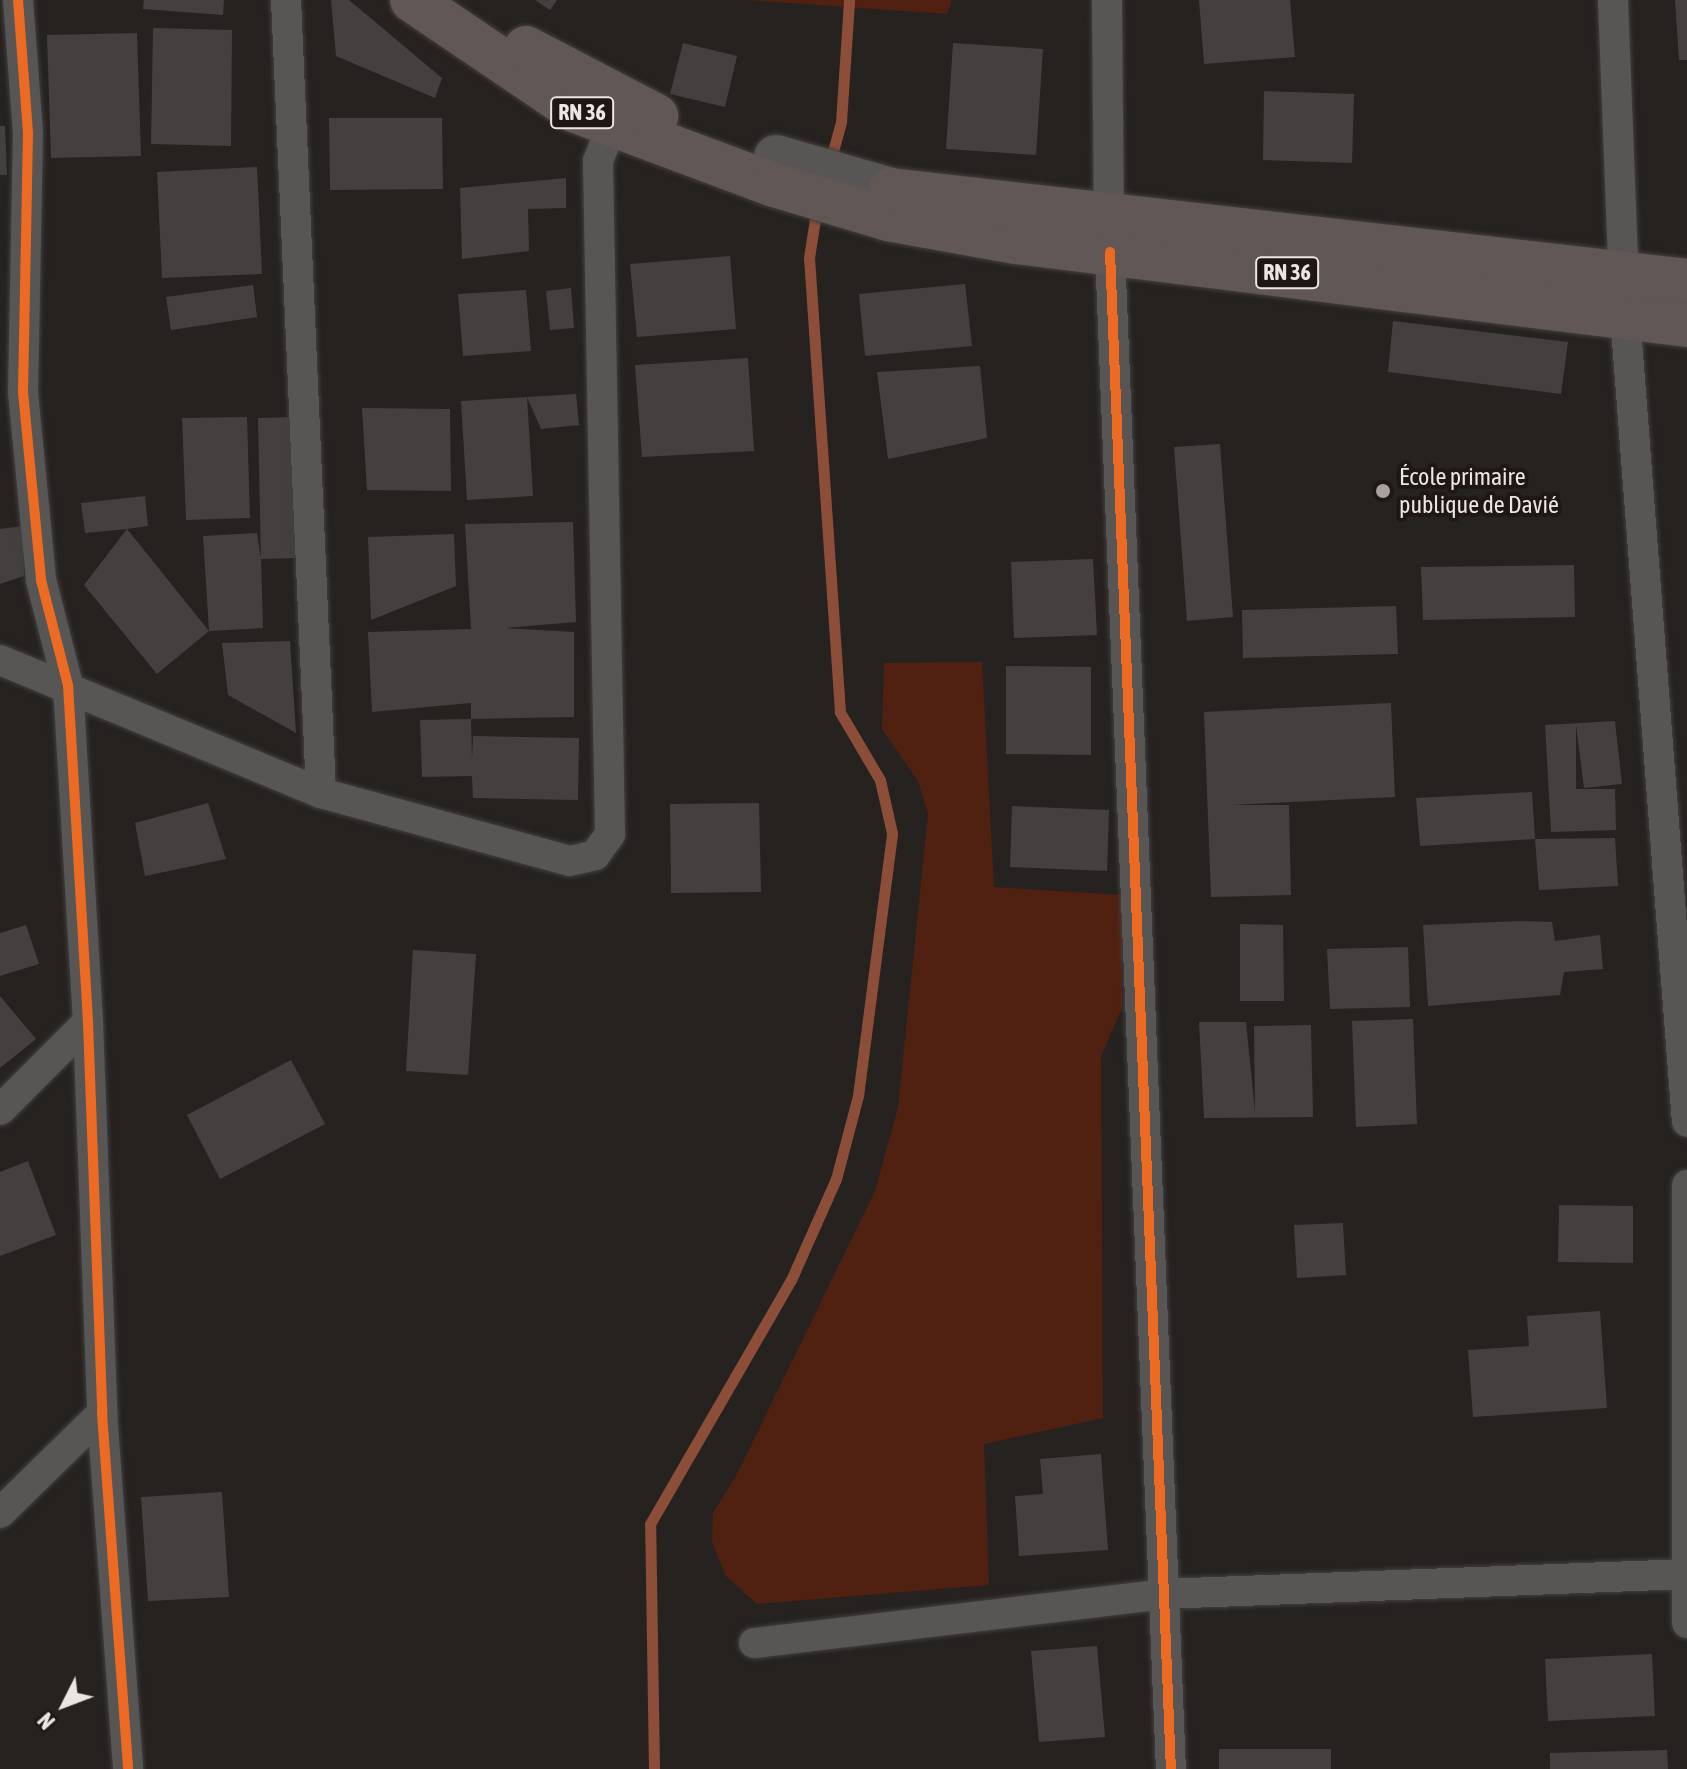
<!DOCTYPE html>
<html>
<head>
<meta charset="utf-8">
<style>
  body { margin:0 }
  #map { position:relative; width:1687px; height:1769px; overflow:hidden; background:#262220; font-family:"Asap Condensed",sans-serif }
  div>[style] { position:absolute }
  [style*='--x'] { left:calc(var(--x)*1px); top:calc(var(--y)*1px); width:calc(var(--w)*1px); rotate:calc(var(--a)*1deg) }
  .green>* { inset:0; background:#502111 }
  .stream>* { height:11px; margin:-5.5px; padding:0 5.5px; transform-origin:5.5px; border-radius:5.5px; background:#8c4e39 }
  .building>* { inset:0; background:#44403f }
  .roads { filter:drop-shadow(0 0 2px #423f3e) drop-shadow(0 0 2px #423f3e) }
  .minor>* { height:30px; margin:-15px; padding:0 15px; transform-origin:15px; border-radius:15px; background:#585655 }
  .secondary>* { height:44px; margin:-22px; padding:0 22px; transform-origin:22px; border-radius:22px; background:#585655 }
  .primary>* { height:44px; margin:-22px; padding:0 22px; transform-origin:22px; border-radius:22px; background:#615855 }
  .cycleway>* { height:10px; margin:-5px; padding:0 5px; transform-origin:5px; border-radius:5px; background:#ed6a23 }
  .dots>* { width:22px; height:22px; translate:-50% -50%; box-sizing:border-box; border:4px solid #1e1715; border-radius:50% }
  span { translate:-50% -50%; white-space:nowrap; text-align:center; line-height:1.15; -webkit-text-stroke:8px #1e1715; paint-order:stroke }
  .shield-label span { padding:2px 6px; background:#1e1715; border:2px solid; border-radius:6px; -webkit-text-stroke-width:0 }
  .shield-label { font-size:22px; color:#ebe6e4; font-weight:700 }
  .poi-label { font-size:24px; color:#ebe6e4 }
  .left { translate:0 -50%; text-align:left }
  .north { position:absolute; left:24px; top:1665px; width:80px; height:80px; -webkit-text-stroke:6px #1e1715; paint-order:stroke; rotate:228deg; font-size:22px; font-weight:700; line-height:32px; text-align:center; color:#ebe6e4 }
  .north::after { content:''; display:block; margin:auto; width:28px; height:36px; background:#ebe6e4; clip-path:polygon(50% 0,100% 100%,50% 72%,0 100%) }
</style>
</head>
<body>
<div id="map">
  <div class="green">
    <i style="clip-path:polygon(749px 0,952px 0,947px 14px)"></i>
    <i style="clip-path:polygon(982px 662px,994px 887px,1122px 895px,1122px 1008px,1101px 1056px,1103px 1418px,984px 1444px,989px 1585px,757px 1604px,726px 1576px,712px 1542px,713px 1513px,737px 1474px,875px 1191px,898px 1108px,928px 814px,918px 781px,882px 729px,884px 663px)"></i>
  </div>
  <div class="stream">
    <i style="--x:830;--y:162;--w:41;--a:-74.6"></i>
    <i style="--x:841;--y:122;--w:122;--a:-86.2"></i>
    <i style="--x:654;--y:1769;--w:245;--a:-90.9"></i>
    <i style="--x:650;--y:1524;--w:282;--a:-60"></i>
    <i style="--x:791;--y:1280;--w:111;--a:-66"></i>
    <i style="--x:836;--y:1179;--w:86;--a:-75.2"></i>
    <i style="--x:858;--y:1096;--w:265;--a:-82.6"></i>
    <i style="--x:892;--y:833;--w:54;--a:-102.8"></i>
    <i style="--x:880;--y:780;--w:79;--a:-120.5"></i>
    <i style="--x:840;--y:712;--w:455;--a:-93.9"></i>
    <i style="--x:809;--y:258;--w:53;--a:-81.3"></i>
  </div>
  <div class="building">
    <i style="clip-path:polygon(144px 0,224px 0,223px 15px,143px 9px)"></i>
    <i style="clip-path:polygon(331px 0,349px 0,442px 78px,435px 98px,336px 56px)"></i>
    <i style="clip-path:polygon(535px 0,557px 0,550px 10px)"></i>
    <i style="clip-path:polygon(1199px 0,1290px 0,1295px 57px,1204px 64px)"></i>
    <i style="clip-path:polygon(1675px 0,1687px 0,1687px 60px,1679px 60px)"></i>
    <i style="clip-path:polygon(153px 28px,232px 30px,231px 146px,151px 144px)"></i>
    <i style="clip-path:polygon(137px 33px,141px 156px,51px 158px,47px 35px)"></i>
    <i style="clip-path:polygon(683px 43px,737px 56px,725px 107px,670px 94px)"></i>
    <i style="clip-path:polygon(953px 43px,1043px 49px,1036px 155px,946px 149px)"></i>
    <i style="clip-path:polygon(1264px 91px,1354px 94px,1352px 163px,1263px 160px)"></i>
    <i style="clip-path:polygon(329px 118px,442px 118px,443px 189px,330px 190px)"></i>
    <i style="clip-path:polygon(0 126px,5px 126px,7px 175px,0 175px)"></i>
    <i style="clip-path:polygon(257px 167px,262px 274px,162px 278px,157px 172px)"></i>
    <i style="clip-path:polygon(566px 178px,566px 208px,528px 209px,529px 251px,462px 259px,460px 188px)"></i>
    <i style="clip-path:polygon(730px 256px,736px 329px,637px 337px,630px 264px)"></i>
    <i style="clip-path:polygon(965px 284px,972px 346px,865px 356px,859px 294px)"></i>
    <i style="clip-path:polygon(253px 285px,257px 317px,171px 330px,166px 297px)"></i>
    <i style="clip-path:polygon(571px 288px,574px 328px,550px 330px,546px 291px)"></i>
    <i style="clip-path:polygon(526px 290px,531px 351px,463px 356px,458px 294px)"></i>
    <i style="clip-path:polygon(1393px 321px,1568px 342px,1561px 394px,1388px 372px)"></i>
    <i style="clip-path:polygon(748px 358px,754px 451px,642px 457px,635px 365px)"></i>
    <i style="clip-path:polygon(980px 366px,987px 438px,888px 459px,877px 372px)"></i>
    <i style="clip-path:polygon(576px 394px,579px 425px,541px 429px,527px 397px)"></i>
    <i style="clip-path:polygon(527px 397px,533px 496px,467px 500px,461px 401px)"></i>
    <i style="clip-path:polygon(362px 408px,450px 409px,451px 491px,367px 490px)"></i>
    <i style="clip-path:polygon(247px 417px,250px 518px,186px 520px,182px 418px)"></i>
    <i style="clip-path:polygon(294px 417px,297px 558px,261px 559px,258px 418px)"></i>
    <i style="clip-path:polygon(1220px 444px,1233px 617px,1187px 621px,1174px 447px)"></i>
    <i style="clip-path:polygon(145px 496px,148px 526px,127px 529px,209px 631px,203px 536px,257px 533px,261px 559px,263px 628px,209px 631px,157px 674px,84px 585px,127px 529px,85px 533px,81px 503px)"></i>
    <i style="clip-path:polygon(573px 522px,576px 622px,505px 628px,574px 632px,574px 717px,471px 719px,471px 703px,372px 712px,368px 632px,471px 629px,465px 524px)"></i>
    <i style="clip-path:polygon(23px 526px,24px 576px,0 584px,0 529px)"></i>
    <i style="clip-path:polygon(454px 534px,456px 586px,371px 620px,368px 537px)"></i>
    <i style="clip-path:polygon(1093px 559px,1097px 635px,1014px 638px,1011px 562px)"></i>
    <i style="clip-path:polygon(1574px 565px,1575px 617px,1423px 620px,1421px 567px)"></i>
    <i style="clip-path:polygon(1396px 606px,1398px 654px,1243px 658px,1242px 610px)"></i>
    <i style="clip-path:polygon(290px 641px,296px 733px,228px 695px,222px 643px)"></i>
    <i style="clip-path:polygon(1006px 666px,1091px 667px,1091px 755px,1006px 754px)"></i>
    <i style="clip-path:polygon(1391px 703px,1395px 797px,1230px 805px,1289px 805px,1291px 895px,1211px 897px,1204px 712px)"></i>
    <i style="clip-path:polygon(471px 719px,472px 759px,473px 736px,579px 738px,578px 800px,473px 798px,472px 776px,422px 777px,420px 720px)"></i>
    <i style="clip-path:polygon(1615px 721px,1622px 784px,1584px 788px,1576px 725px,1576px 789px,1615px 789px,1616px 830px,1551px 832px,1545px 725px)"></i>
    <i style="clip-path:polygon(1532px 792px,1535px 839px,1420px 846px,1416px 798px)"></i>
    <i style="clip-path:polygon(208px 803px,226px 859px,145px 876px,135px 823px)"></i>
    <i style="clip-path:polygon(759px 803px,761px 892px,671px 893px,670px 804px)"></i>
    <i style="clip-path:polygon(1012px 806px,1109px 810px,1107px 871px,1010px 867px)"></i>
    <i style="clip-path:polygon(1615px 838px,1618px 886px,1539px 890px,1535px 839px)"></i>
    <i style="clip-path:polygon(1521px 921px,1552px 922px,1555px 941px,1600px 935px,1603px 969px,1564px 972px,1560px 995px,1428px 1006px,1423px 925px)"></i>
    <i style="clip-path:polygon(1240px 924px,1283px 925px,1284px 1001px,1240px 1001px)"></i>
    <i style="clip-path:polygon(26px 925px,39px 964px,0 976px,0 933px)"></i>
    <i style="clip-path:polygon(1408px 947px,1410px 1007px,1330px 1009px,1327px 949px)"></i>
    <i style="clip-path:polygon(413px 950px,476px 954px,468px 1075px,406px 1071px)"></i>
    <i style="clip-path:polygon(0 996px,36px 1039px,0 1068px)"></i>
    <i style="clip-path:polygon(1413px 1019px,1417px 1124px,1356px 1127px,1352px 1021px)"></i>
    <i style="clip-path:polygon(1199px 1022px,1246px 1022px,1255px 1112px,1254px 1026px,1311px 1025px,1313px 1117px,1204px 1118px)"></i>
    <i style="clip-path:polygon(291px 1060px,325px 1124px,220px 1179px,187px 1115px)"></i>
    <i style="clip-path:polygon(28px 1161px,56px 1235px,0 1256px,0 1172px)"></i>
    <i style="clip-path:polygon(1559px 1205px,1633px 1206px,1633px 1263px,1558px 1262px)"></i>
    <i style="clip-path:polygon(1343px 1223px,1346px 1275px,1297px 1278px,1294px 1225px)"></i>
    <i style="clip-path:polygon(1600px 1311px,1607px 1408px,1473px 1417px,1468px 1350px,1529px 1346px,1527px 1316px)"></i>
    <i style="clip-path:polygon(1101px 1454px,1108px 1550px,1019px 1556px,1015px 1496px,1043px 1494px,1040px 1459px)"></i>
    <i style="clip-path:polygon(222px 1492px,229px 1597px,148px 1601px,141px 1497px)"></i>
    <i style="clip-path:polygon(1097px 1646px,1105px 1737px,1039px 1742px,1031px 1651px)"></i>
    <i style="clip-path:polygon(1652px 1654px,1655px 1716px,1548px 1721px,1545px 1659px)"></i>
    <i style="clip-path:polygon(1219px 1749px,1331px 1749px,1331px 1769px,1219px 1769px)"></i>
    <i style="clip-path:polygon(1667px 1750px,1668px 1769px,1550px 1769px,1550px 1753px)"></i>
  </div>
  <div class="roads">
    <div class="minor">
      <i style="--x:18;--y:0;--w:133;--a:85.7"></i>
      <i style="--x:28;--y:133;--w:259;--a:91.1"></i>
      <i style="--x:23;--y:392;--w:189;--a:84.5"></i>
      <i style="--x:41;--y:580;--w:108;--a:75.6"></i>
      <i style="--x:68;--y:685;--w:338;--a:86.6"></i>
      <i style="--x:88;--y:1022;--w:391;--a:87.9"></i>
      <i style="--x:102;--y:1413;--w:357;--a:85.8"></i>
      <i style="--x:286;--y:0;--w:794;--a:87.47"></i>
      <i style="--x:1107;--y:0;--w:217;--a:89.5"></i>
      <i style="--x:1613;--y:0;--w:315;--a:87.8"></i>
      <i style="--x:1625;--y:315;--w:809;--a:85.61"></i>
      <i style="--x:1110;--y:252;--w:1518;--a:87.7"></i>
      <i style="--x:0;--y:660;--w:347;--a:22.5"></i>
      <i style="--x:321;--y:793;--w:258;--a:15.3"></i>
      <i style="--x:570;--y:861;--w:26;--a:-13"></i>
      <i style="--x:595;--y:855;--w:26;--a:-54"></i>
      <i style="--x:610;--y:834;--w:673;--a:-91.02"></i>
      <i style="--x:598;--y:161;--w:41;--a:-68.5"></i>
      <i style="--x:0;--y:1110;--w:124;--a:-45"></i>
      <i style="--x:1687;--y:1185;--w:438;--a:90"></i>
      <i style="--x:0;--y:1513;--w:143;--a:-44.4"></i>
      <i style="--x:754;--y:1643;--w:411;--a:-6.8"></i>
      <i style="--x:1162;--y:1594;--w:525;--a:-2.18"></i>
    </div>
    <div class="secondary">
      <i style="--x:776;--y:157;--w:120;--a:16"></i>
    </div>
    <div class="primary">
      <i style="--x:412;--y:0;--w:198;--a:34.1"></i>
      <i style="--x:576;--y:111;--w:211;--a:20.5"></i>
      <i style="--x:774;--y:185;--w:119;--a:16.6"></i>
      <i style="--x:888;--y:219;--w:130;--a:10.2"></i>
      <i style="--x:1016;--y:242;--w:676;--a:7.05"></i>
      <i style="--x:526;--y:48;--w:147;--a:27.6"></i>
      <i style="--x:891;--y:190;--w:801;--a:6.52"></i>
    </div>
  </div>
  <div class="cycleway">
    <i style="--x:18;--y:0;--w:133;--a:85.7"></i>
    <i style="--x:28;--y:133;--w:259;--a:91.1"></i>
    <i style="--x:23;--y:392;--w:189;--a:84.5"></i>
    <i style="--x:41;--y:580;--w:108;--a:75.6"></i>
    <i style="--x:68;--y:685;--w:338;--a:86.6"></i>
    <i style="--x:88;--y:1022;--w:391;--a:87.9"></i>
    <i style="--x:102;--y:1413;--w:357;--a:85.8"></i>
    <i style="--x:1110;--y:252;--w:1518;--a:87.7"></i>
  </div>
  <div class="dots">
    <i style="left:1383px;top:491px;background:#a6a19f"></i>
  </div>
  <div class="shield-label">
    <span style="left:582px;top:113px">RN 36</span>
    <span style="left:1287px;top:273px">RN 36</span>
  </div>
  <div class="poi-label">
    <span class="left" style="left:1399px;top:491px">École primaire<br>publique de Davié</span>
  </div>
  <div class="north">N</div>
</div>
</body>
</html>
